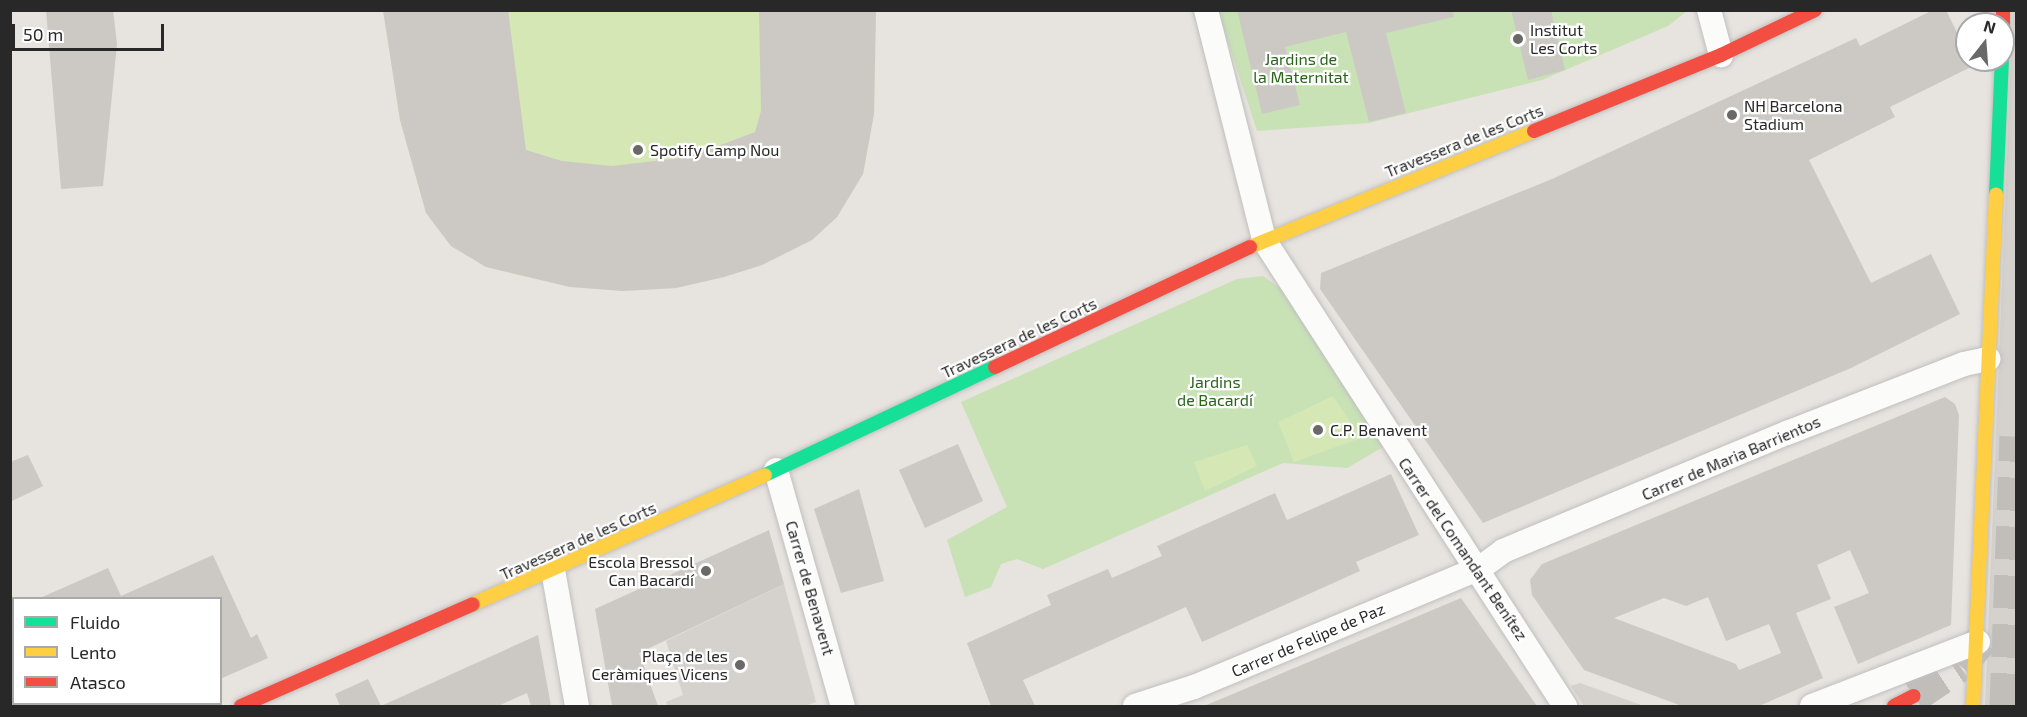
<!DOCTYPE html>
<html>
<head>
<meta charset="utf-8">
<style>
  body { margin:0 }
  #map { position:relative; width:2027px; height:717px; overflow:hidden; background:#e7e3de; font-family:"Exo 2",sans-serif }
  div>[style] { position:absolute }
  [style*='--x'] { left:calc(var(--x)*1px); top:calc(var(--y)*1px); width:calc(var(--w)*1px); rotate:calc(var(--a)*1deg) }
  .green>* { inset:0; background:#c8e2b6 }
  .pitch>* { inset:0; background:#d4e7b4 }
  .plaza>* { inset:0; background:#d5d1cc }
  .building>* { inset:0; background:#ccc9c5 }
  .primary-tunnel>* { height:33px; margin-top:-16.5px; transform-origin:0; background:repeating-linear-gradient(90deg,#c1beba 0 33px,transparent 0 49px) }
  .roads { filter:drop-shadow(0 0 2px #c0bfc0) drop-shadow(0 0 2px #c0bfc0) }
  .street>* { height:24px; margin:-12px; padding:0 12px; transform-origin:12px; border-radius:12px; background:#fbfbfa }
  .fast>* { height:14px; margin:-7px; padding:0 7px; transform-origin:7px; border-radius:7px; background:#16e098 }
  .slow>* { height:14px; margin:-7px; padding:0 7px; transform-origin:7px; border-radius:7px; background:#ffcf43 }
  .jam>* { height:14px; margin:-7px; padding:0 7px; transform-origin:7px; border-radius:7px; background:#f24e42 }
  .dots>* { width:16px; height:16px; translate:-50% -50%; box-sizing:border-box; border:3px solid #fff; border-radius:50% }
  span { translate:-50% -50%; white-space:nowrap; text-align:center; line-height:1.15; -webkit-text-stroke:4.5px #fff; paint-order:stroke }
  .poi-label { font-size:16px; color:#282828 }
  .left { translate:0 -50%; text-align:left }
  .right { translate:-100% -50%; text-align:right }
  .park-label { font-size:16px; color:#286519 }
  .street-label { font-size:16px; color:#282828 }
  .frame { position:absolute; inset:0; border:12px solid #282828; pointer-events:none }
  .legend { position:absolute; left:12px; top:597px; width:210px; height:108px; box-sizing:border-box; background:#fff; border:2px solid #a9a9a9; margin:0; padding:8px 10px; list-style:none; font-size:18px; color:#282828 }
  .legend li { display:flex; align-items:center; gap:12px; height:30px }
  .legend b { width:30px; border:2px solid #a9a9a9 }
  .north { position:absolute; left:1955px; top:12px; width:60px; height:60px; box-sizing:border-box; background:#fff; border:2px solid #a9a9a9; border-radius:50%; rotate:17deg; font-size:16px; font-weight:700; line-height:24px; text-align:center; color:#282828 }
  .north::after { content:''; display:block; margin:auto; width:21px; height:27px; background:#6b6968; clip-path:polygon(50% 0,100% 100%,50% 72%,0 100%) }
  .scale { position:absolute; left:12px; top:24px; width:152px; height:27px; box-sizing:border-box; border:3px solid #282828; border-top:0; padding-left:8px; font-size:18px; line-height:21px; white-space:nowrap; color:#282828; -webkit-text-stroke:4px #fff; paint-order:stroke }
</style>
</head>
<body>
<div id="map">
  <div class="green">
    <i style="clip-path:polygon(1218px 11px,1687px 11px,1668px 26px,1542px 80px,1369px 123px,1257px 131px)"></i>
    <i style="clip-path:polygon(1263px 276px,1282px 289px,1385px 446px,1347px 468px,1283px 463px,1043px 569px,1017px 559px,1001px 564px,991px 587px,965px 597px,947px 540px,1007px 507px,961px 402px,1237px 279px)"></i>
  </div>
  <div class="pitch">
    <i style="clip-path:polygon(383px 11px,876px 11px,874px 114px,863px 174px,837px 217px,812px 240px,762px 265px,724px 277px,676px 288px,623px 291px,570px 287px,486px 267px,451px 246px,426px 213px,400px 120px)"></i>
    <i style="clip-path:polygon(1333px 396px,1361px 438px,1294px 462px,1278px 422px)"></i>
    <i style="clip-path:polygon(1247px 445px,1257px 466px,1205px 491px,1194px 462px)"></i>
  </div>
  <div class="plaza">
    <i style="clip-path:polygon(2016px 10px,2016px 706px,1985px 706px,2013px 11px)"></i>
    <i style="clip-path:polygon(784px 584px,816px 702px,805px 706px,668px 706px,666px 702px,683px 695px,666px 641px)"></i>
    <i style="clip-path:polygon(1580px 683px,1644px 706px,1584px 706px,1571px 686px)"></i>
  </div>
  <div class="building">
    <i style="clip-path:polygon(46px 10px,113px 10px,117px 44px,103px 186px,61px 189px)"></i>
    <i style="clip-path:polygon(383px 10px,508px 10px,526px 150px,562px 161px,612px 166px,689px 157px,755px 132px,761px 111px,759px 10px,876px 10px,874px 114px,863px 174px,837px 217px,812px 240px,762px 265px,724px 277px,676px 288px,623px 291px,570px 287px,486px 267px,451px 246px,426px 213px,400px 120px)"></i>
    <i style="clip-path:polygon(1237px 10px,1453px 10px,1454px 17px,1386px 33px,1406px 113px,1369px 122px,1346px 32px,1285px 47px,1300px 105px,1262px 114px)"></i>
    <i style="clip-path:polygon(1511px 10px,1551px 10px,1565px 70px,1528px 80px)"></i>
    <i style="clip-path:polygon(1933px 10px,1946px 10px,1973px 66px,1890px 107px,1895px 117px,1809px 160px,1871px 283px,1931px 254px,1960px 314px,1851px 368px,1483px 523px,1320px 289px,1321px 273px,1552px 179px,1856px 38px,1860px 46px)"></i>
    <i style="clip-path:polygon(evenodd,1945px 397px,1955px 404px,1959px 415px,1951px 625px,1858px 664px,1834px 607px,1869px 593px,1850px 550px,1817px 565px,1831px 599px,1796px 613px,1823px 678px,1759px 706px,1682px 706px,1584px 670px,1532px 595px,1530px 580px,1542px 564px,1945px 397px,1708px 597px,1726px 641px,1769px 624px,1781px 653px,1739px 670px,1736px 664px,1614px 618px,1664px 598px,1686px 606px,1708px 597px)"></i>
    <i style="clip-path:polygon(958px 444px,983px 501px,925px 528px,899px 470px)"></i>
    <i style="clip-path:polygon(28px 455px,43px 486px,10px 502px,10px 462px)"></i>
    <i style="clip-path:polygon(1391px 474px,1419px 535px,1356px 562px,1360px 571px,1202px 642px,1186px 607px,1023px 680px,1035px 706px,991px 706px,967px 643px,1051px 605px,1047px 595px,1108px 569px,1112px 578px,1162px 556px,1157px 546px,1275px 493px,1287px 520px)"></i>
    <i style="clip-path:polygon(859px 489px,884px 581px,841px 593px,814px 509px)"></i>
    <i style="clip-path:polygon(769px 530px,784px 584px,639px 653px,658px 706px,612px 706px,595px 609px)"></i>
    <i style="clip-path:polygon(213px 555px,251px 638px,257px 634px,268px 658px,220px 679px,220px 598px,40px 598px,108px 568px,121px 596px)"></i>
    <i style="clip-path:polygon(1461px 598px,1537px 706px,1204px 706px)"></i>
    <i style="clip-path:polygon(538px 635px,551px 706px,531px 706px,527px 693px,498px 706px,340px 706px,335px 694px,368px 679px,381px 706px)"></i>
  </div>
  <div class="primary-tunnel">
    <i style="--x:1914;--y:696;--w:55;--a:-34"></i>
    <i style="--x:1960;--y:665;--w:42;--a:-49.8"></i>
    <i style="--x:2006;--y:706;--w:270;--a:-87.9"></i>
  </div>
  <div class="roads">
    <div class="street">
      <i style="--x:1206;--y:10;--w:237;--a:75.8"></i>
      <i style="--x:1264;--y:240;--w:555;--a:57.14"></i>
      <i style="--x:1709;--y:10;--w:47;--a:75.1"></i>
      <i style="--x:776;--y:470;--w:245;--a:74.2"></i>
      <i style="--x:553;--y:570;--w:138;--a:80"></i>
      <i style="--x:1135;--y:706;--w:62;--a:-17.9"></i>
      <i style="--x:1194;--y:687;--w:310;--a:-22.6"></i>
      <i style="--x:1480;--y:568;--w:29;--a:-36"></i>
      <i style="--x:1503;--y:551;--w:308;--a:-22.6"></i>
      <i style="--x:1787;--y:433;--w:190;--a:-21.3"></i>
      <i style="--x:1964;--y:364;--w:25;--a:-12"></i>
      <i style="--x:1812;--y:706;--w:178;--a:-21.1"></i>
    </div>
    <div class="fast">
      <i style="--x:1996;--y:195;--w:135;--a:-87.5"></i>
      <i style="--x:765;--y:475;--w:254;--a:-25.2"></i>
    </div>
    <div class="slow">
      <i style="--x:1250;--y:247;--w:307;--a:-22.2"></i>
      <i style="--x:473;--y:604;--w:319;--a:-23.8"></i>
      <i style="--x:1973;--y:706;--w:512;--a:-87.42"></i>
    </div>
    <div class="jam">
      <i style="--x:2003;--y:10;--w:14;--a:90"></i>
      <i style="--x:1534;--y:131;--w:202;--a:-22.1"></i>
      <i style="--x:1721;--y:55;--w:104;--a:-25.6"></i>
      <i style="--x:995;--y:367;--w:282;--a:-25.2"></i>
      <i style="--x:241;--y:706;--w:253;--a:-23.7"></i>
      <i style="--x:1894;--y:706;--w:22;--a:-27"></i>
    </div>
  </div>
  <div class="dots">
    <i style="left:1518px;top:39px;background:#6b6968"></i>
    <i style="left:1732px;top:115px;background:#6b6968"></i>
    <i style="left:638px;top:150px;background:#6b6968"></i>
    <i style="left:1318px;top:430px;background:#6b6968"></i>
    <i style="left:706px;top:571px;background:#6b6968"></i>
    <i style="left:740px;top:665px;background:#6b6968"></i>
  </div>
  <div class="poi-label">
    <span class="left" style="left:1530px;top:39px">Institut<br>Les Corts</span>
    <span class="left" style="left:1744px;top:115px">NH Barcelona<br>Stadium</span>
    <span class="left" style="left:650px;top:150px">Spotify Camp Nou</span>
    <span class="left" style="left:1330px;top:430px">C.P. Benavent</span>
    <span class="right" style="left:694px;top:571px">Escola Bressol<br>Can Bacardí</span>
    <span class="right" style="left:728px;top:665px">Plaça de les<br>Ceràmiques Vicens</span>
  </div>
  <div class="park-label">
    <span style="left:1301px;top:68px">Jardins de<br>la Maternitat</span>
    <span style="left:1215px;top:391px">Jardins<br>de Bacardí</span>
  </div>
  <div class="street-label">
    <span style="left:1464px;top:141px;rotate:-22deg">Travessera de les Corts</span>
    <span style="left:1019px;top:338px;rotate:-25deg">Travessera de les Corts</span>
    <span style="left:1731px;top:458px;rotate:-23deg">Carrer de Maria Barrientos</span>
    <span style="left:578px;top:541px;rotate:-24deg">Travessera de les Corts</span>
    <span style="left:1463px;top:549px;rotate:56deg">Carrer del Comandant Benítez</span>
    <span style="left:810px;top:588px;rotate:74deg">Carrer de Benavent</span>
    <span style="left:1308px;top:640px;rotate:-23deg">Carrer de Felipe de Paz</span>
  </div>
  <div class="frame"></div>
  <ul class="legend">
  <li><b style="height:8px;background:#16e098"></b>Fluido</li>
  <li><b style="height:8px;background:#ffcf43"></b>Lento</li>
  <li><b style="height:8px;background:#f24e42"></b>Atasco</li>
  </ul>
  <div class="north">N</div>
  <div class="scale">50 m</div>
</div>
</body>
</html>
